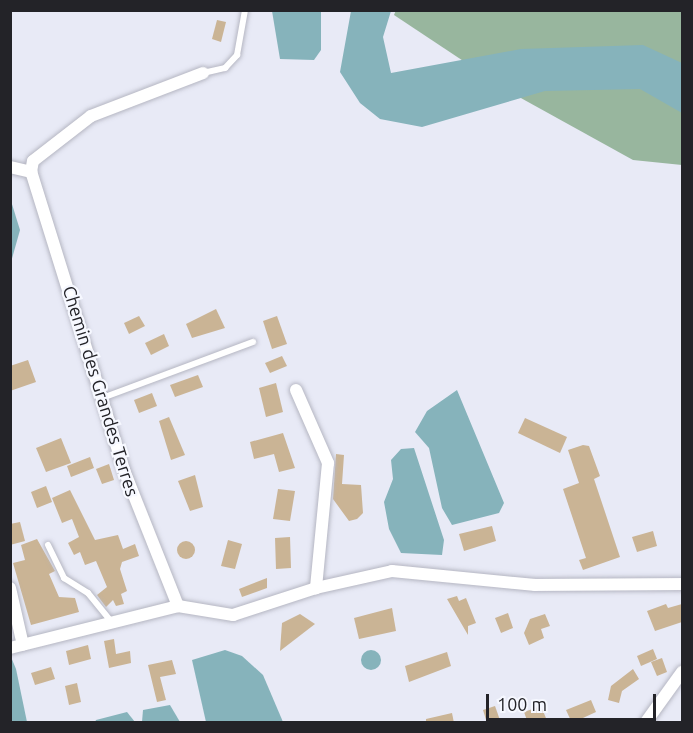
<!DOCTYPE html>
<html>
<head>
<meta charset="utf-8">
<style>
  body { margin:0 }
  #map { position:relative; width:693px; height:733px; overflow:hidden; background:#e8eaf6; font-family:Ubuntu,sans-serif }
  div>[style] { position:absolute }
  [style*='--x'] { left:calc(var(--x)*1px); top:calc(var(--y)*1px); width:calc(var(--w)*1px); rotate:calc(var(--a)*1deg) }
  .forest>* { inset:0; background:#98b69e }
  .water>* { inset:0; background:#86b3bb }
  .round { border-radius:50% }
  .building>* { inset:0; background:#cab495 }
  .roads { filter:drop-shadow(0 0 2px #b5b6c2) drop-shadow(0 0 2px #b5b6c2) }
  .lane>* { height:6px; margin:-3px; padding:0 3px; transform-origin:3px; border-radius:3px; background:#fff }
  .street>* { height:12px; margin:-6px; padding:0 6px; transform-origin:6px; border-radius:6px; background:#fff }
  span { translate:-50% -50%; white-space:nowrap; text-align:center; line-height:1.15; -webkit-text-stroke:4.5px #f6f8ff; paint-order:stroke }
  .street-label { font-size:18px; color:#232328 }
  .frame { position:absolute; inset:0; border:12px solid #232328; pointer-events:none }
  .scale { position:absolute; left:486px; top:694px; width:170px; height:27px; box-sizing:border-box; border:3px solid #232328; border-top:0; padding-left:8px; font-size:18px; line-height:21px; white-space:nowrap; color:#232328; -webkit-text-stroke:4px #f6f8ff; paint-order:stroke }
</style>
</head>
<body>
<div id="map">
  <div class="forest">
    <i style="clip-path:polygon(396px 10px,682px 11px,682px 165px,633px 160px,510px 92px,394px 15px)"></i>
  </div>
  <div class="water">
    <i style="clip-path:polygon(272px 11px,321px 11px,321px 50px,314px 60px,280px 59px)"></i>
    <i style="clip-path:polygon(351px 11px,391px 11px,383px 37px,391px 73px,521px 49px,643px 45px,682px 63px,682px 113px,640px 89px,545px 91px,422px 127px,380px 119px,360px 103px,340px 72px)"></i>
    <i style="clip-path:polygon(11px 201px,20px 230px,11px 262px)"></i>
    <i style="clip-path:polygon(457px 390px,504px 503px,499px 513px,452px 525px,442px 508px,429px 448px,415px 432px,427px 411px)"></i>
    <i style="clip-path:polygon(414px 448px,444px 540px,442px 555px,401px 553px,389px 529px,384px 502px,393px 479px,391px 460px,401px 449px)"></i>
    <i class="round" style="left:361px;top:650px;width:20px;height:20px"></i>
    <i style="clip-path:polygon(225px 650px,242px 656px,263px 675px,283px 722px,206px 722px,192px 660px)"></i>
    <i style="clip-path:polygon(11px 657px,16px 669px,27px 722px,11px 722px)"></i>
    <i style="clip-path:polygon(170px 705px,180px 722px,142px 722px,143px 710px)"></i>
    <i style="clip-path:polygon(127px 712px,135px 722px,95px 722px,96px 720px)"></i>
  </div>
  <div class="building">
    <i style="clip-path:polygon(217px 20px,226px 22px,221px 42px,212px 39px)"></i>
    <i style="clip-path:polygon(216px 309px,225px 328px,192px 338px,186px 324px)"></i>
    <i style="clip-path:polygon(139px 316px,145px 326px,129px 334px,124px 323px)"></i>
    <i style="clip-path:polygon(277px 316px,287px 344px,272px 349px,263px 321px)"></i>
    <i style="clip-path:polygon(164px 334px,169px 346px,151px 355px,145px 343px)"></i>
    <i style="clip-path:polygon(282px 356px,287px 366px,270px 373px,265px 363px)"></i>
    <i style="clip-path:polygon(28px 360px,36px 382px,10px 391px,10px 366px)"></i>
    <i style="clip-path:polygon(198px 375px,203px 387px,175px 397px,170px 385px)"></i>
    <i style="clip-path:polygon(276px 383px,283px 412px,266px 417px,259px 388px)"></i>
    <i style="clip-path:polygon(152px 393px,157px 406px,139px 413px,134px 400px)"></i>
    <i style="clip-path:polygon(169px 417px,185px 455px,171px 460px,159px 421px)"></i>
    <i style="clip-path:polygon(525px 418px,567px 437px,560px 453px,518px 433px)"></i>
    <i style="clip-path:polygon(283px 433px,295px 468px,279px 472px,274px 454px,254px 459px,250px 442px)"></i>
    <i style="clip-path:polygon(61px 438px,71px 463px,46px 472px,36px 448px)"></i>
    <i style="clip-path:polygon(583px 445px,589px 446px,600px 476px,594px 479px,620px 557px,583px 570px,579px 560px,586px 558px,563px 489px,579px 483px,568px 450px)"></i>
    <i style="clip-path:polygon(336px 454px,344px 455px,342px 484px,361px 485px,363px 513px,357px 519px,349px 521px,333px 499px)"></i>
    <i style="clip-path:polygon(90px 457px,94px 468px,71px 477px,67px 466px)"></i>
    <i style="clip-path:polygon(109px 464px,114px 480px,102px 484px,96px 469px)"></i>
    <i style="clip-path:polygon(195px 475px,203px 507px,190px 511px,178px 481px)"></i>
    <i style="clip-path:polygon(46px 486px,52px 502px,37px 508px,31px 492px)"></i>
    <i style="clip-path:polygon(278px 489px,295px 491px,290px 521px,273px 519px)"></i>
    <i style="clip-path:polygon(70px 490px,95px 540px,118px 535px,123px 549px,135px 544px,139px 556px,122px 562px,120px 569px,127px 591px,121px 594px,124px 604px,116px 606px,113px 600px,106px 607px,97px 595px,107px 587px,96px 561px,85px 565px,80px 552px,74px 555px,68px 543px,79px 537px,72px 519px,62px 523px,52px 498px)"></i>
    <i style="clip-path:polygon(20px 522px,25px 541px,10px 545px,10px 524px)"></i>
    <i style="clip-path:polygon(492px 526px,496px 541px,464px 551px,459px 534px)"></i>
    <i style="clip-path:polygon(653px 531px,657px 546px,637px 552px,632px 537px)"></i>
    <i style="clip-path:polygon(290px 537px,291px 568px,276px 569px,275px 538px)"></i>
    <i style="clip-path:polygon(37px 539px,55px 571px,49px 574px,59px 597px,75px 598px,79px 612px,31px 625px,13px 563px,25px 560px,21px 545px)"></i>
    <i style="clip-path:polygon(228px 540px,242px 544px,235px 569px,221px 566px)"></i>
    <i class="round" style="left:177px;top:541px;width:18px;height:18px"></i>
    <i style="clip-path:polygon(267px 578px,267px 588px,242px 597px,239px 589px)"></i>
    <i style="clip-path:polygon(457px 596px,459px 601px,466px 598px,476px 623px,468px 626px,468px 635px,447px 599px)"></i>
    <i style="clip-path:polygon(666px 604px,668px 608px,682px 604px,682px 622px,655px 631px,647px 611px)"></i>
    <i style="clip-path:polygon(392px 608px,396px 631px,359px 639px,354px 618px)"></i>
    <i style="clip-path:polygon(508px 613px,513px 628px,501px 633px,495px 618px)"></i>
    <i style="clip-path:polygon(300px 614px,315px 624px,280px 651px,282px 623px)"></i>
    <i style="clip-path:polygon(545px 614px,550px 626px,541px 629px,544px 638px,529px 645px,524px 633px,530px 619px)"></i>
    <i style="clip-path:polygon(114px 639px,116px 654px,130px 651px,131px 663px,109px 668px,104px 641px)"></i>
    <i style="clip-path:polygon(88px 645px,91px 659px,69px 665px,66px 651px)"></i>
    <i style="clip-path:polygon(653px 649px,657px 659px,641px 666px,637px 656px)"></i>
    <i style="clip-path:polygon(447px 652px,451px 666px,409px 682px,405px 666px)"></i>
    <i style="clip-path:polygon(662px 658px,667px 672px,657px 676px,651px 662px)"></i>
    <i style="clip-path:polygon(172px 660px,176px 674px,160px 677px,166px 700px,157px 702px,148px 665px)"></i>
    <i style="clip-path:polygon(51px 667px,55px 679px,35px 685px,31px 673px)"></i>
    <i style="clip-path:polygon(633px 669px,639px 679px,622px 691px,619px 703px,608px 700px,611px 686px)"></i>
    <i style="clip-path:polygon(77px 683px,81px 702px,69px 705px,65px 686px)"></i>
    <i style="clip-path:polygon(591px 700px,596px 712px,572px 723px,566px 710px)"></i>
    <i style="clip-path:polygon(495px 706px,501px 723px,487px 723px,483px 710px)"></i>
    <i style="clip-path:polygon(541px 706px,548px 723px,528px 723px,524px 712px)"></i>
    <i style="clip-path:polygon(452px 713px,454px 723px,426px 723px,426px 719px)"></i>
  </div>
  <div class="roads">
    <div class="lane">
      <i style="--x:203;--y:73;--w:23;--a:-13"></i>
      <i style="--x:225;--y:68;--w:18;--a:-47"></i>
      <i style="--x:237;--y:55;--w:46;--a:-79.9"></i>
      <i style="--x:105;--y:397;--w:158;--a:-20.4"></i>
      <i style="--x:48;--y:545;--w:37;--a:64"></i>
      <i style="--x:64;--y:578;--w:28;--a:32"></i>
      <i style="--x:88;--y:593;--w:36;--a:51"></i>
    </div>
    <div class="street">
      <i style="--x:10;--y:167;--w:22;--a:13"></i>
      <i style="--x:296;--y:390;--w:80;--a:66.3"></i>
      <i style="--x:328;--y:463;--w:126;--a:95.5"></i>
      <i style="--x:10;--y:588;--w:58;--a:77.2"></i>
      <i style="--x:178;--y:606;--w:143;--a:-111.7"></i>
      <i style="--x:125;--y:473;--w:315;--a:-107.3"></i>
      <i style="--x:31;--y:172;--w:11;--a:-80"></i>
      <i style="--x:33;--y:161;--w:73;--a:-37.8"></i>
      <i style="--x:91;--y:116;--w:120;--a:-21"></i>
      <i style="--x:10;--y:648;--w:173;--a:-14"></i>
      <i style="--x:178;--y:606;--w:56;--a:9.3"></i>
      <i style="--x:233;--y:615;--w:87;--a:-18"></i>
      <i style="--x:316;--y:588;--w:78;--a:-12.6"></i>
      <i style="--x:392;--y:571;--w:144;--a:5.6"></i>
      <i style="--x:535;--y:585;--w:147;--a:-0.4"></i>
      <i style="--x:646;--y:722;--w:62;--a:-54.2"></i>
    </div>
  </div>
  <div class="street-label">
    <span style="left:101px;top:391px;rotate:73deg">Chemin des Grandes Terres</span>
  </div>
  <div class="frame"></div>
  <div class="scale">100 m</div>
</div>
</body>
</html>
